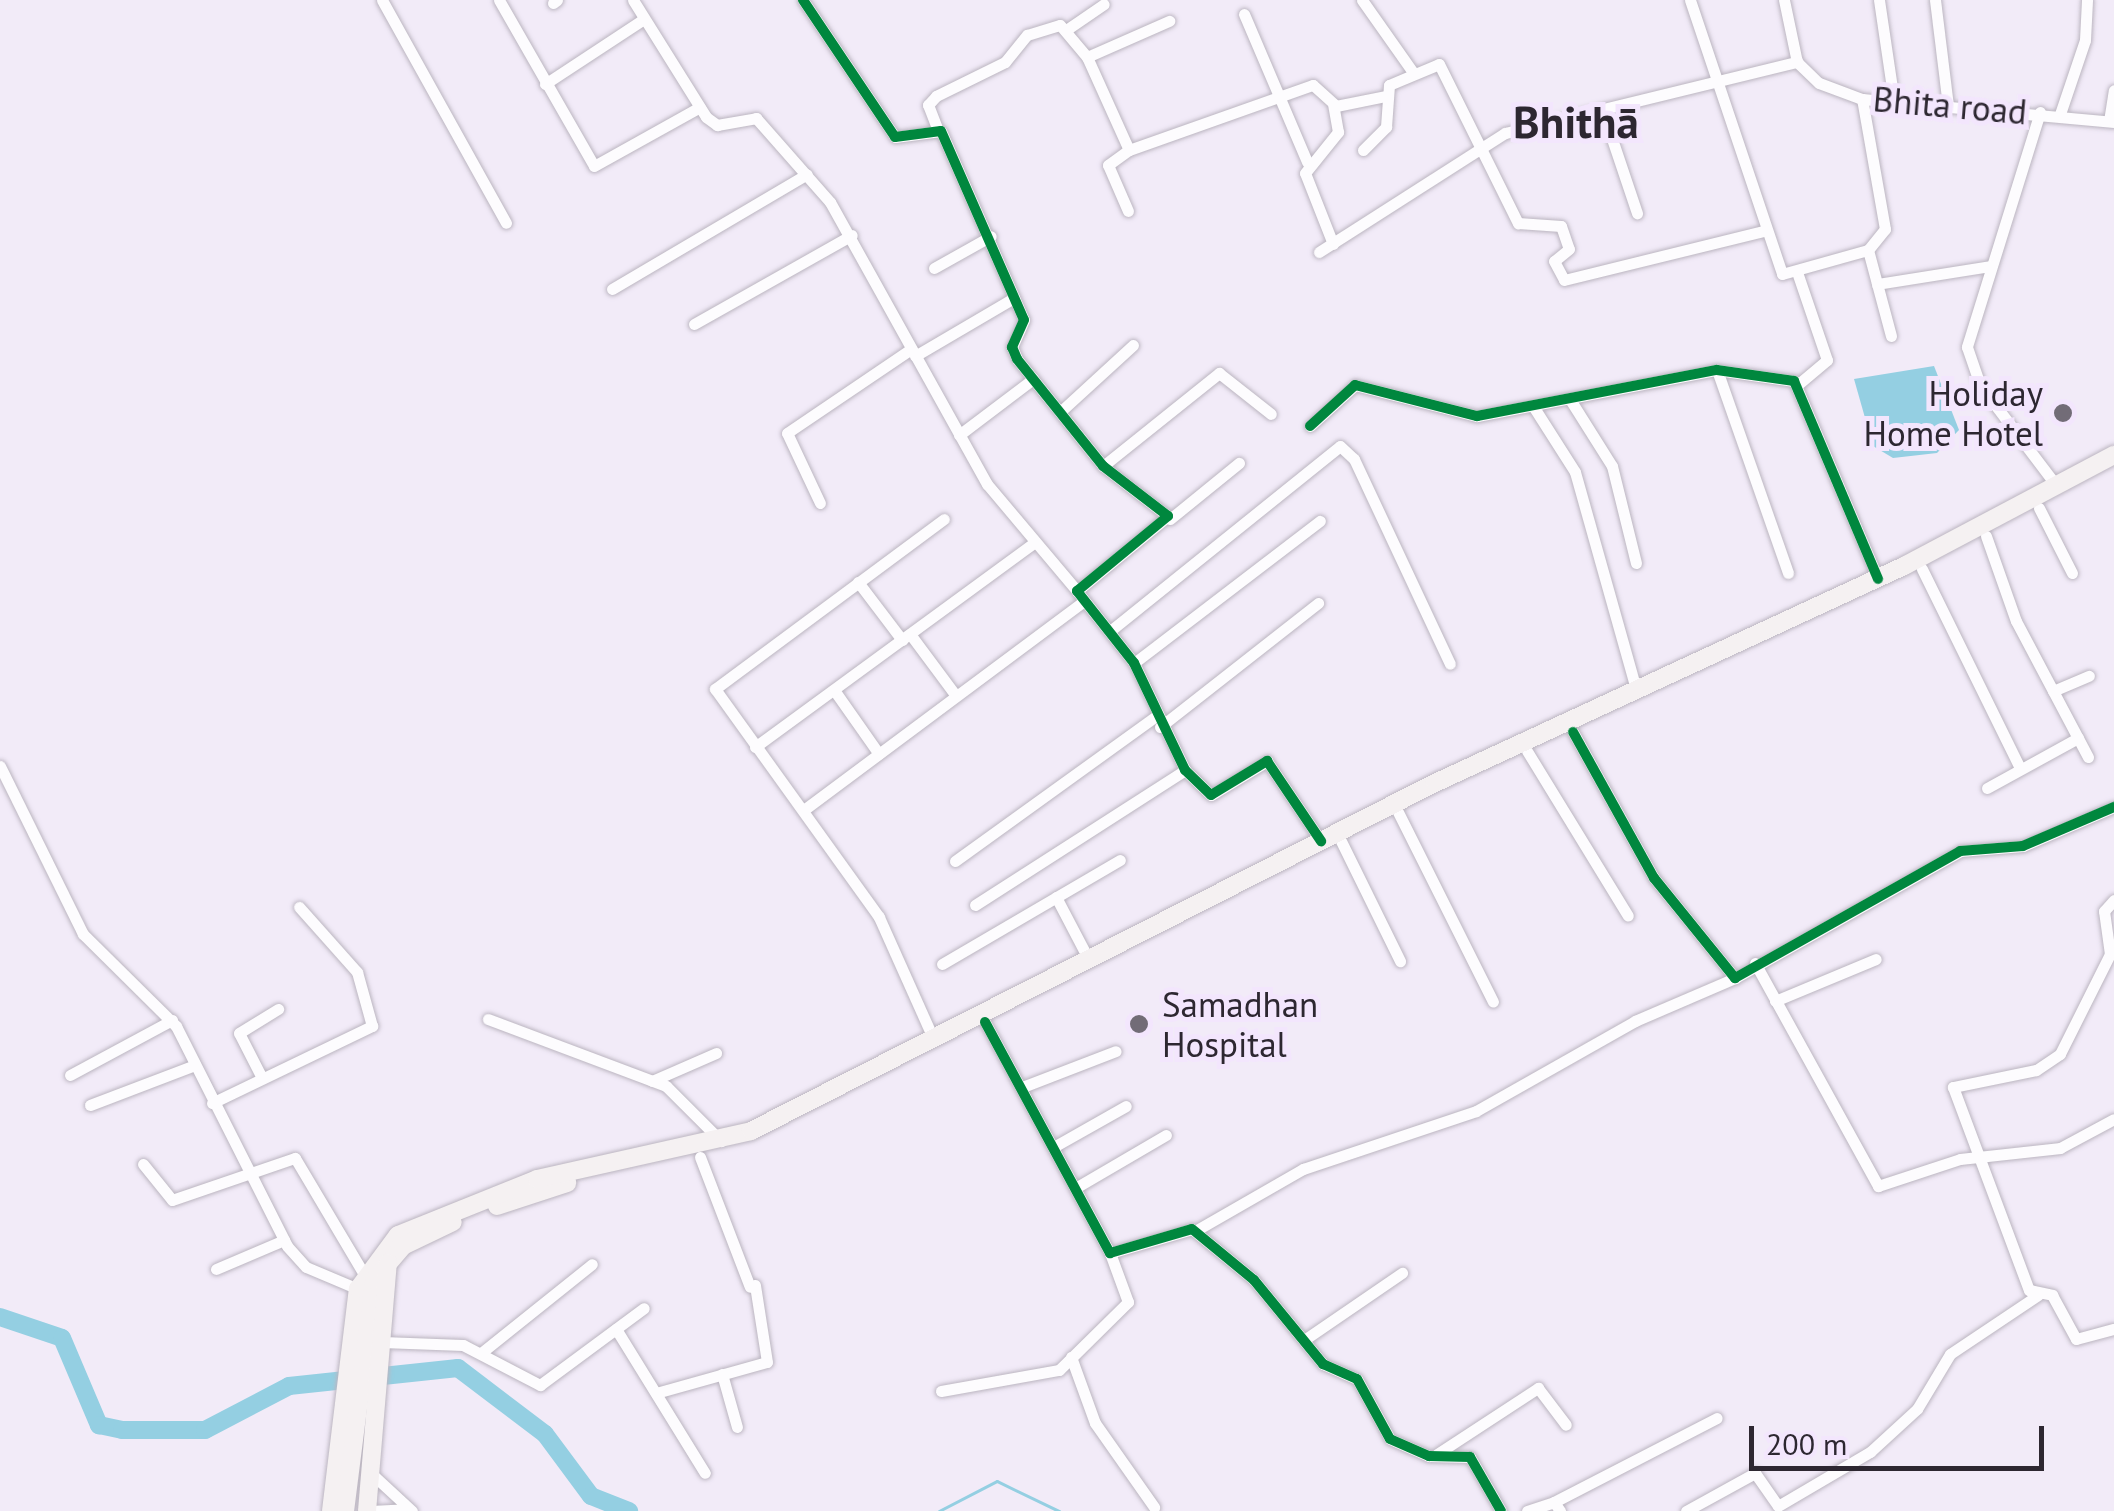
<!DOCTYPE html>
<html>
<head>
<meta charset="utf-8">
<style>
  body { margin:0 }
  #map { position:relative; width:2114px; height:1511px; overflow:hidden; background:#f2ebf8; font-family:"PT Sans",sans-serif }
  div>[style] { position:absolute }
  [style*='--x'] { left:calc(var(--x)*1px); top:calc(var(--y)*1px); width:calc(var(--w)*1px); rotate:calc(var(--a)*1deg) }
  .water>* { inset:0; background:#94cfe2 }
  .stream>* { height:2.5px; margin:-1.25px; padding:0 1.25px; transform-origin:1.25px; border-radius:1.25px; background:#94cfe2 }
  .river>* { height:18px; margin:-9px; padding:0 9px; transform-origin:9px; border-radius:9px; background:#94cfe2 }
  .roads { filter:drop-shadow(0 0 2px #bbb5c0) drop-shadow(0 0 2px #bbb5c0) }
  .minor>* { height:11px; margin:-5.5px; padding:0 5.5px; transform-origin:5.5px; border-radius:5.5px; background:#fdfcfe }
  .primary>* { height:18px; margin:-9px; padding:0 9px; transform-origin:9px; border-radius:9px; background:#f5f1f2 }
  .cycleway>* { height:10px; margin:-5px; padding:0 5px; transform-origin:5px; border-radius:5px; background:#00873e }
  .dots>* { width:28px; height:28px; translate:-50% -50%; box-sizing:border-box; border:5px solid #f3e6fd; border-radius:50% }
  span { translate:-50% -50%; white-space:nowrap; text-align:center; line-height:1.15; -webkit-text-stroke:10px #f3e6fd; paint-order:stroke }
  .street-label { font-size:35px; color:#2d2731 }
  .poi-label { font-size:35px; color:#2d2731 }
  .right { translate:-100% -50%; text-align:right }
  .left { translate:0 -50%; text-align:left }
  .district-label { font-size:45px; color:#2d2731; font-weight:700 }
  .scale { position:absolute; left:1749px; top:1426px; width:295px; height:45px; box-sizing:border-box; border:5px solid #2d2731; border-top:0; padding-left:12px; font-size:30px; line-height:35px; white-space:nowrap; color:#2d2731; -webkit-text-stroke:8px #f3e6fd; paint-order:stroke }
</style>
</head>
<body>
<div id="map">
  <div class="water">
    <i style="clip-path:polygon(1934px 366px,1959px 430px,1937px 453px,1893px 458px,1873px 446px,1854px 379px)"></i>
  </div>
  <div class="stream">
    <i style="--x:939;--y:1511;--w:65;--a:-27.3"></i>
    <i style="--x:997;--y:1481;--w:69;--a:25.8"></i>
  </div>
  <div class="river">
    <i style="--x:0;--y:1317;--w:65;--a:18.7"></i>
    <i style="--x:62;--y:1338;--w:95;--a:67"></i>
    <i style="--x:99;--y:1425;--w:24;--a:12"></i>
    <i style="--x:122;--y:1430;--w:83;--a:0"></i>
    <i style="--x:205;--y:1430;--w:95;--a:-27.6"></i>
    <i style="--x:289;--y:1386;--w:170;--a:-6.1"></i>
    <i style="--x:458;--y:1368;--w:109;--a:37.2"></i>
    <i style="--x:545;--y:1434;--w:77;--a:53.4"></i>
    <i style="--x:591;--y:1496;--w:41;--a:21.5"></i>
  </div>
  <div class="roads">
    <div class="minor">
      <i style="--x:382;--y:0;--w:255;--a:60.9"></i>
      <i style="--x:499;--y:0;--w:191;--a:60.2"></i>
      <i style="--x:594;--y:166;--w:121;--a:-29.1"></i>
      <i style="--x:633;--y:0;--w:138;--a:58"></i>
      <i style="--x:706;--y:117;--w:14;--a:36"></i>
      <i style="--x:717;--y:125;--w:40;--a:-10"></i>
      <i style="--x:756;--y:118;--w:112;--a:48.6"></i>
      <i style="--x:830;--y:202;--w:323;--a:60.9"></i>
      <i style="--x:987;--y:484;--w:140;--a:49.9"></i>
      <i style="--x:803;--y:0;--w:165;--a:56.1"></i>
      <i style="--x:895;--y:137;--w:46;--a:-7.4"></i>
      <i style="--x:941;--y:131;--w:206;--a:66.3"></i>
      <i style="--x:1024;--y:320;--w:30;--a:114"></i>
      <i style="--x:1012;--y:347;--w:13;--a:67"></i>
      <i style="--x:1017;--y:359;--w:137;--a:51.2"></i>
      <i style="--x:1103;--y:466;--w:82;--a:37.6"></i>
      <i style="--x:1168;--y:516;--w:118;--a:140.5"></i>
      <i style="--x:1077;--y:591;--w:92;--a:51.6"></i>
      <i style="--x:1134;--y:663;--w:119;--a:64.5"></i>
      <i style="--x:1185;--y:770;--w:36;--a:44"></i>
      <i style="--x:1211;--y:795;--w:66;--a:-31.3"></i>
      <i style="--x:1267;--y:761;--w:97;--a:56"></i>
      <i style="--x:1362;--y:0;--w:87;--a:54.8"></i>
      <i style="--x:1690;--y:0;--w:289;--a:71.4"></i>
      <i style="--x:1782;--y:274;--w:89;--a:-15.6"></i>
      <i style="--x:1868;--y:250;--w:27;--a:-51"></i>
      <i style="--x:1885;--y:229;--w:132;--a:-100"></i>
      <i style="--x:1784;--y:0;--w:63;--a:78.2"></i>
      <i style="--x:1879;--y:0;--w:103;--a:81.6"></i>
      <i style="--x:1935;--y:0;--w:107;--a:83"></i>
      <i style="--x:553;--y:3;--w:5;--a:-37"></i>
      <i style="--x:1244;--y:14;--w:161;--a:66.9"></i>
      <i style="--x:1069;--y:28;--w:42;--a:-34.4"></i>
      <i style="--x:1087;--y:57;--w:90;--a:-23.7"></i>
      <i style="--x:1797;--y:62;--w:30;--a:44"></i>
      <i style="--x:1819;--y:83;--w:46;--a:20.4"></i>
      <i style="--x:1862;--y:99;--w:253;--a:5.2"></i>
      <i style="--x:545;--y:84;--w:118;--a:-33.3"></i>
      <i style="--x:1603;--y:112;--w:107;--a:71.4"></i>
      <i style="--x:2040;--y:112;--w:246;--a:107.3"></i>
      <i style="--x:1967;--y:347;--w:40;--a:71.1"></i>
      <i style="--x:1980;--y:385;--w:126;--a:52.8"></i>
      <i style="--x:2060;--y:114;--w:78;--a:-71.3"></i>
      <i style="--x:2085;--y:40;--w:40;--a:-87.1"></i>
      <i style="--x:2109;--y:121;--w:31;--a:-81"></i>
      <i style="--x:937;--y:128;--w:25;--a:-111"></i>
      <i style="--x:928;--y:105;--w:12;--a:-48"></i>
      <i style="--x:936;--y:96;--w:77;--a:-26.2"></i>
      <i style="--x:1005;--y:62;--w:35;--a:-51"></i>
      <i style="--x:1027;--y:35;--w:34;--a:-17"></i>
      <i style="--x:1060;--y:25;--w:42;--a:49.8"></i>
      <i style="--x:1087;--y:57;--w:102;--a:65.7"></i>
      <i style="--x:1363;--y:150;--w:33;--a:-45"></i>
      <i style="--x:1386;--y:127;--w:42;--a:-85.9"></i>
      <i style="--x:1389;--y:85;--w:54;--a:-22.8"></i>
      <i style="--x:1439;--y:64;--w:178;--a:63.6"></i>
      <i style="--x:1518;--y:223;--w:43;--a:4"></i>
      <i style="--x:1561;--y:226;--w:24;--a:71"></i>
      <i style="--x:1569;--y:249;--w:19;--a:141"></i>
      <i style="--x:1554;--y:261;--w:21;--a:62"></i>
      <i style="--x:1564;--y:280;--w:209;--a:-13.8"></i>
      <i style="--x:1128;--y:211;--w:50;--a:-113.5"></i>
      <i style="--x:1108;--y:165;--w:26;--a:-36"></i>
      <i style="--x:1129;--y:150;--w:195;--a:-19.5"></i>
      <i style="--x:1313;--y:85;--w:31;--a:42"></i>
      <i style="--x:1336;--y:106;--w:50;--a:-11.5"></i>
      <i style="--x:1333;--y:244;--w:76;--a:-111.5"></i>
      <i style="--x:1305;--y:173;--w:53;--a:-51.2"></i>
      <i style="--x:1338;--y:132;--w:28;--a:-100"></i>
      <i style="--x:1868;--y:250;--w:89;--a:75"></i>
      <i style="--x:1319;--y:252;--w:221;--a:-32.6"></i>
      <i style="--x:1505;--y:133;--w:301;--a:-13.7"></i>
      <i style="--x:934;--y:268;--w:65;--a:-29.3"></i>
      <i style="--x:1797;--y:272;--w:93;--a:71.2"></i>
      <i style="--x:1827;--y:360;--w:38;--a:140"></i>
      <i style="--x:1877;--y:284;--w:115;--a:-9"></i>
      <i style="--x:612;--y:289;--w:226;--a:-30.5"></i>
      <i style="--x:694;--y:324;--w:181;--a:-29.4"></i>
      <i style="--x:915;--y:356;--w:115;--a:-30.4"></i>
      <i style="--x:1717;--y:370;--w:215;--a:70.7"></i>
      <i style="--x:1571;--y:401;--w:77;--a:57.8"></i>
      <i style="--x:1612;--y:466;--w:100;--a:76.1"></i>
      <i style="--x:1533;--y:406;--w:78;--a:57.5"></i>
      <i style="--x:1575;--y:472;--w:229;--a:74.3"></i>
      <i style="--x:1060;--y:412;--w:99;--a:-42.5"></i>
      <i style="--x:1310;--y:426;--w:61;--a:-42.3"></i>
      <i style="--x:1355;--y:385;--w:126;--a:14.3"></i>
      <i style="--x:1477;--y:416;--w:244;--a:-10.9"></i>
      <i style="--x:1717;--y:370;--w:78;--a:8.1"></i>
      <i style="--x:1794;--y:381;--w:215;--a:67"></i>
      <i style="--x:959;--y:435;--w:93;--a:-37.1"></i>
      <i style="--x:1103;--y:466;--w:149;--a:-38.7"></i>
      <i style="--x:1219;--y:373;--w:66;--a:38.3"></i>
      <i style="--x:820;--y:503;--w:77;--a:-115.2"></i>
      <i style="--x:787;--y:433;--w:150;--a:-34.1"></i>
      <i style="--x:2039;--y:508;--w:73;--a:63.1"></i>
      <i style="--x:1170;--y:519;--w:89;--a:-39.1"></i>
      <i style="--x:1986;--y:536;--w:90;--a:70.6"></i>
      <i style="--x:2016;--y:621;--w:154;--a:62.1"></i>
      <i style="--x:1922;--y:569;--w:222;--a:63.8"></i>
      <i style="--x:858;--y:582;--w:73;--a:52.8"></i>
      <i style="--x:1110;--y:631;--w:295;--a:-38.8"></i>
      <i style="--x:1340;--y:446;--w:19;--a:43"></i>
      <i style="--x:1354;--y:459;--w:226;--a:64.9"></i>
      <i style="--x:910;--y:634;--w:77;--a:53.4"></i>
      <i style="--x:1134;--y:663;--w:234;--a:-37.4"></i>
      <i style="--x:834;--y:690;--w:78;--a:54.9"></i>
      <i style="--x:2053;--y:691;--w:39;--a:-23"></i>
      <i style="--x:1160;--y:727;--w:201;--a:-38.1"></i>
      <i style="--x:1573;--y:732;--w:167;--a:61"></i>
      <i style="--x:1654;--y:878;--w:129;--a:51"></i>
      <i style="--x:1735;--y:978;--w:258;--a:-29.4"></i>
      <i style="--x:1960;--y:851;--w:63;--a:-4.5"></i>
      <i style="--x:2023;--y:846;--w:99;--a:-23.2"></i>
      <i style="--x:755;--y:747;--w:343;--a:-36.2"></i>
      <i style="--x:1527;--y:751;--w:193;--a:58.5"></i>
      <i style="--x:0;--y:766;--w:187;--a:63.7"></i>
      <i style="--x:83;--y:934;--w:131;--a:44.7"></i>
      <i style="--x:176;--y:1026;--w:246;--a:63.2"></i>
      <i style="--x:287;--y:1246;--w:28;--a:48"></i>
      <i style="--x:306;--y:1267;--w:56;--a:22.9"></i>
      <i style="--x:1987;--y:788;--w:104;--a:-28.8"></i>
      <i style="--x:805;--y:809;--w:347;--a:-36.7"></i>
      <i style="--x:1398;--y:812;--w:212;--a:63.4"></i>
      <i style="--x:1341;--y:841;--w:134;--a:63.8"></i>
      <i style="--x:955;--y:861;--w:246;--a:-35.8"></i>
      <i style="--x:1056;--y:897;--w:71;--a:62.4"></i>
      <i style="--x:2114;--y:900;--w:15;--a:132"></i>
      <i style="--x:2104;--y:911;--w:43;--a:82.1"></i>
      <i style="--x:2110;--y:954;--w:112;--a:116.6"></i>
      <i style="--x:2060;--y:1054;--w:29;--a:146"></i>
      <i style="--x:2036;--y:1070;--w:85;--a:168.4"></i>
      <i style="--x:1953;--y:1087;--w:217;--a:69.5"></i>
      <i style="--x:2029;--y:1290;--w:24;--a:12"></i>
      <i style="--x:2052;--y:1295;--w:50;--a:61.4"></i>
      <i style="--x:2076;--y:1339;--w:39;--a:-15"></i>
      <i style="--x:975;--y:905;--w:250;--a:-32.7"></i>
      <i style="--x:1755;--y:963;--w:255;--a:61.1"></i>
      <i style="--x:1878;--y:1186;--w:86;--a:-18.2"></i>
      <i style="--x:1960;--y:1159;--w:101;--a:-6.3"></i>
      <i style="--x:2060;--y:1148;--w:61;--a:-28.2"></i>
      <i style="--x:942;--y:964;--w:206;--a:-30.3"></i>
      <i style="--x:1775;--y:1001;--w:109;--a:-22.6"></i>
      <i style="--x:488;--y:1019;--w:190;--a:20.6"></i>
      <i style="--x:666;--y:1086;--w:78;--a:45"></i>
      <i style="--x:985;--y:1022;--w:263;--a:61.6"></i>
      <i style="--x:1110;--y:1253;--w:85;--a:-16.3"></i>
      <i style="--x:1192;--y:1229;--w:80;--a:39.4"></i>
      <i style="--x:1254;--y:1280;--w:109;--a:50.6"></i>
      <i style="--x:1323;--y:1364;--w:37;--a:24"></i>
      <i style="--x:1357;--y:1379;--w:68;--a:61.2"></i>
      <i style="--x:1390;--y:1439;--w:43;--a:23.6"></i>
      <i style="--x:1429;--y:1456;--w:41;--a:1.4"></i>
      <i style="--x:1470;--y:1457;--w:62;--a:60.1"></i>
      <i style="--x:933;--y:1038;--w:133;--a:-114.1"></i>
      <i style="--x:879;--y:917;--w:281;--a:-125.7"></i>
      <i style="--x:715;--y:689;--w:285;--a:-36.6"></i>
      <i style="--x:70;--y:1075;--w:116;--a:-28.3"></i>
      <i style="--x:261;--y:1076;--w:48;--a:-117.1"></i>
      <i style="--x:239;--y:1033;--w:46;--a:-31.6"></i>
      <i style="--x:652;--y:1081;--w:70;--a:-23.6"></i>
      <i style="--x:1025;--y:1086;--w:97;--a:-21"></i>
      <i style="--x:212;--y:1103;--w:178;--a:-25.7"></i>
      <i style="--x:372;--y:1026;--w:56;--a:-105.5"></i>
      <i style="--x:357;--y:972;--w:87;--a:-131.7"></i>
      <i style="--x:90;--y:1105;--w:112;--a:-20.9"></i>
      <i style="--x:1057;--y:1145;--w:79;--a:-29.5"></i>
      <i style="--x:700;--y:1157;--w:139;--a:69"></i>
      <i style="--x:143;--y:1164;--w:46;--a:51.1"></i>
      <i style="--x:172;--y:1200;--w:130;--a:-18.9"></i>
      <i style="--x:295;--y:1158;--w:135;--a:59.3"></i>
      <i style="--x:1077;--y:1187;--w:103;--a:-30.3"></i>
      <i style="--x:1195;--y:1231;--w:125;--a:-29.9"></i>
      <i style="--x:1303;--y:1169;--w:182;--a:-18.5"></i>
      <i style="--x:1476;--y:1111;--w:183;--a:-29.5"></i>
      <i style="--x:1635;--y:1021;--w:109;--a:-23.3"></i>
      <i style="--x:216;--y:1269;--w:74;--a:-23.1"></i>
      <i style="--x:616;--y:1329;--w:169;--a:58.3"></i>
      <i style="--x:1304;--y:1340;--w:119;--a:-34.4"></i>
      <i style="--x:382;--y:1342;--w:81;--a:2.1"></i>
      <i style="--x:463;--y:1345;--w:87;--a:27.5"></i>
      <i style="--x:540;--y:1385;--w:129;--a:-36.5"></i>
      <i style="--x:481;--y:1353;--w:142;--a:-38.7"></i>
      <i style="--x:1071;--y:1357;--w:70;--a:70"></i>
      <i style="--x:1095;--y:1423;--w:103;--a:54.9"></i>
      <i style="--x:722;--y:1374;--w:55;--a:74.2"></i>
      <i style="--x:941;--y:1391;--w:120;--a:-10.1"></i>
      <i style="--x:1059;--y:1370;--w:97;--a:-44.6"></i>
      <i style="--x:1128;--y:1302;--w:52;--a:-110.2"></i>
      <i style="--x:656;--y:1393;--w:115;--a:-15.6"></i>
      <i style="--x:767;--y:1362;--w:78;--a:-98.9"></i>
      <i style="--x:1437;--y:1454;--w:121;--a:-33.2"></i>
      <i style="--x:1538;--y:1388;--w:46;--a:52.9"></i>
      <i style="--x:373;--y:1475;--w:53;--a:42.7"></i>
      <i style="--x:1554;--y:1502;--w:183;--a:-27.3"></i>
      <i style="--x:371;--y:1511;--w:35;--a:-3"></i>
      <i style="--x:1527;--y:1511;--w:28;--a:-18"></i>
      <i style="--x:1554;--y:1502;--w:11;--a:56"></i>
      <i style="--x:1686;--y:1511;--w:79;--a:-28.8"></i>
      <i style="--x:1755;--y:1473;--w:40;--a:55.1"></i>
      <i style="--x:1778;--y:1506;--w:107;--a:-30.4"></i>
      <i style="--x:1870;--y:1452;--w:64;--a:-42.5"></i>
      <i style="--x:1917;--y:1409;--w:64;--a:-59"></i>
      <i style="--x:1950;--y:1354;--w:106;--a:-33.8"></i>
    </div>
    <div class="primary">
      <i style="--x:497;--y:1206;--w:74;--a:-18.2"></i>
      <i style="--x:331;--y:1511;--w:224;--a:-83.1"></i>
      <i style="--x:358;--y:1289;--w:67;--a:-53.5"></i>
      <i style="--x:398;--y:1235;--w:150;--a:-21.9"></i>
      <i style="--x:537;--y:1179;--w:219;--a:-12.6"></i>
      <i style="--x:751;--y:1131;--w:767;--a:-26.97"></i>
      <i style="--x:1435;--y:783;--w:517;--a:-24.83"></i>
      <i style="--x:1904;--y:566;--w:238;--a:-27.9"></i>
      <i style="--x:345;--y:1511;--w:233;--a:-82.8"></i>
      <i style="--x:374;--y:1280;--w:45;--a:-49.5"></i>
      <i style="--x:403;--y:1246;--w:55;--a:-25.6"></i>
      <i style="--x:367;--y:1511;--w:249;--a:-85.2"></i>
    </div>
  </div>
  <div class="cycleway">
    <i style="--x:803;--y:0;--w:165;--a:56.1"></i>
    <i style="--x:895;--y:137;--w:46;--a:-7.4"></i>
    <i style="--x:941;--y:131;--w:206;--a:66.3"></i>
    <i style="--x:1024;--y:320;--w:30;--a:114"></i>
    <i style="--x:1012;--y:347;--w:13;--a:67"></i>
    <i style="--x:1017;--y:359;--w:137;--a:51.2"></i>
    <i style="--x:1103;--y:466;--w:82;--a:37.6"></i>
    <i style="--x:1168;--y:516;--w:118;--a:140.5"></i>
    <i style="--x:1077;--y:591;--w:92;--a:51.6"></i>
    <i style="--x:1134;--y:663;--w:119;--a:64.5"></i>
    <i style="--x:1185;--y:770;--w:36;--a:44"></i>
    <i style="--x:1211;--y:795;--w:66;--a:-31.3"></i>
    <i style="--x:1267;--y:761;--w:97;--a:56"></i>
    <i style="--x:1310;--y:426;--w:61;--a:-42.3"></i>
    <i style="--x:1355;--y:385;--w:126;--a:14.3"></i>
    <i style="--x:1477;--y:416;--w:244;--a:-10.9"></i>
    <i style="--x:1717;--y:370;--w:78;--a:8.1"></i>
    <i style="--x:1794;--y:381;--w:215;--a:67"></i>
    <i style="--x:1573;--y:732;--w:167;--a:61"></i>
    <i style="--x:1654;--y:878;--w:129;--a:51"></i>
    <i style="--x:1735;--y:978;--w:258;--a:-29.4"></i>
    <i style="--x:1960;--y:851;--w:63;--a:-4.5"></i>
    <i style="--x:2023;--y:846;--w:99;--a:-23.2"></i>
    <i style="--x:985;--y:1022;--w:263;--a:61.6"></i>
    <i style="--x:1110;--y:1253;--w:85;--a:-16.3"></i>
    <i style="--x:1192;--y:1229;--w:80;--a:39.4"></i>
    <i style="--x:1254;--y:1280;--w:109;--a:50.6"></i>
    <i style="--x:1323;--y:1364;--w:37;--a:24"></i>
    <i style="--x:1357;--y:1379;--w:68;--a:61.2"></i>
    <i style="--x:1390;--y:1439;--w:43;--a:23.6"></i>
    <i style="--x:1429;--y:1456;--w:41;--a:1.4"></i>
    <i style="--x:1470;--y:1457;--w:62;--a:60.1"></i>
  </div>
  <div class="dots">
    <i style="left:2063px;top:413px;background:#726c77"></i>
    <i style="left:1139px;top:1024px;background:#726c77"></i>
  </div>
  <div class="street-label">
    <span style="left:1950px;top:105px;rotate:5deg">Bhita road</span>
  </div>
  <div class="poi-label">
    <span class="right" style="left:2043px;top:413px">Holiday<br>Home Hotel</span>
    <span class="left" style="left:1162px;top:1024px">Samadhan<br>Hospital</span>
  </div>
  <div class="district-label">
    <span style="left:1576px;top:122px">Bhithā</span>
  </div>
  <div class="scale">200 m</div>
</div>
</body>
</html>
